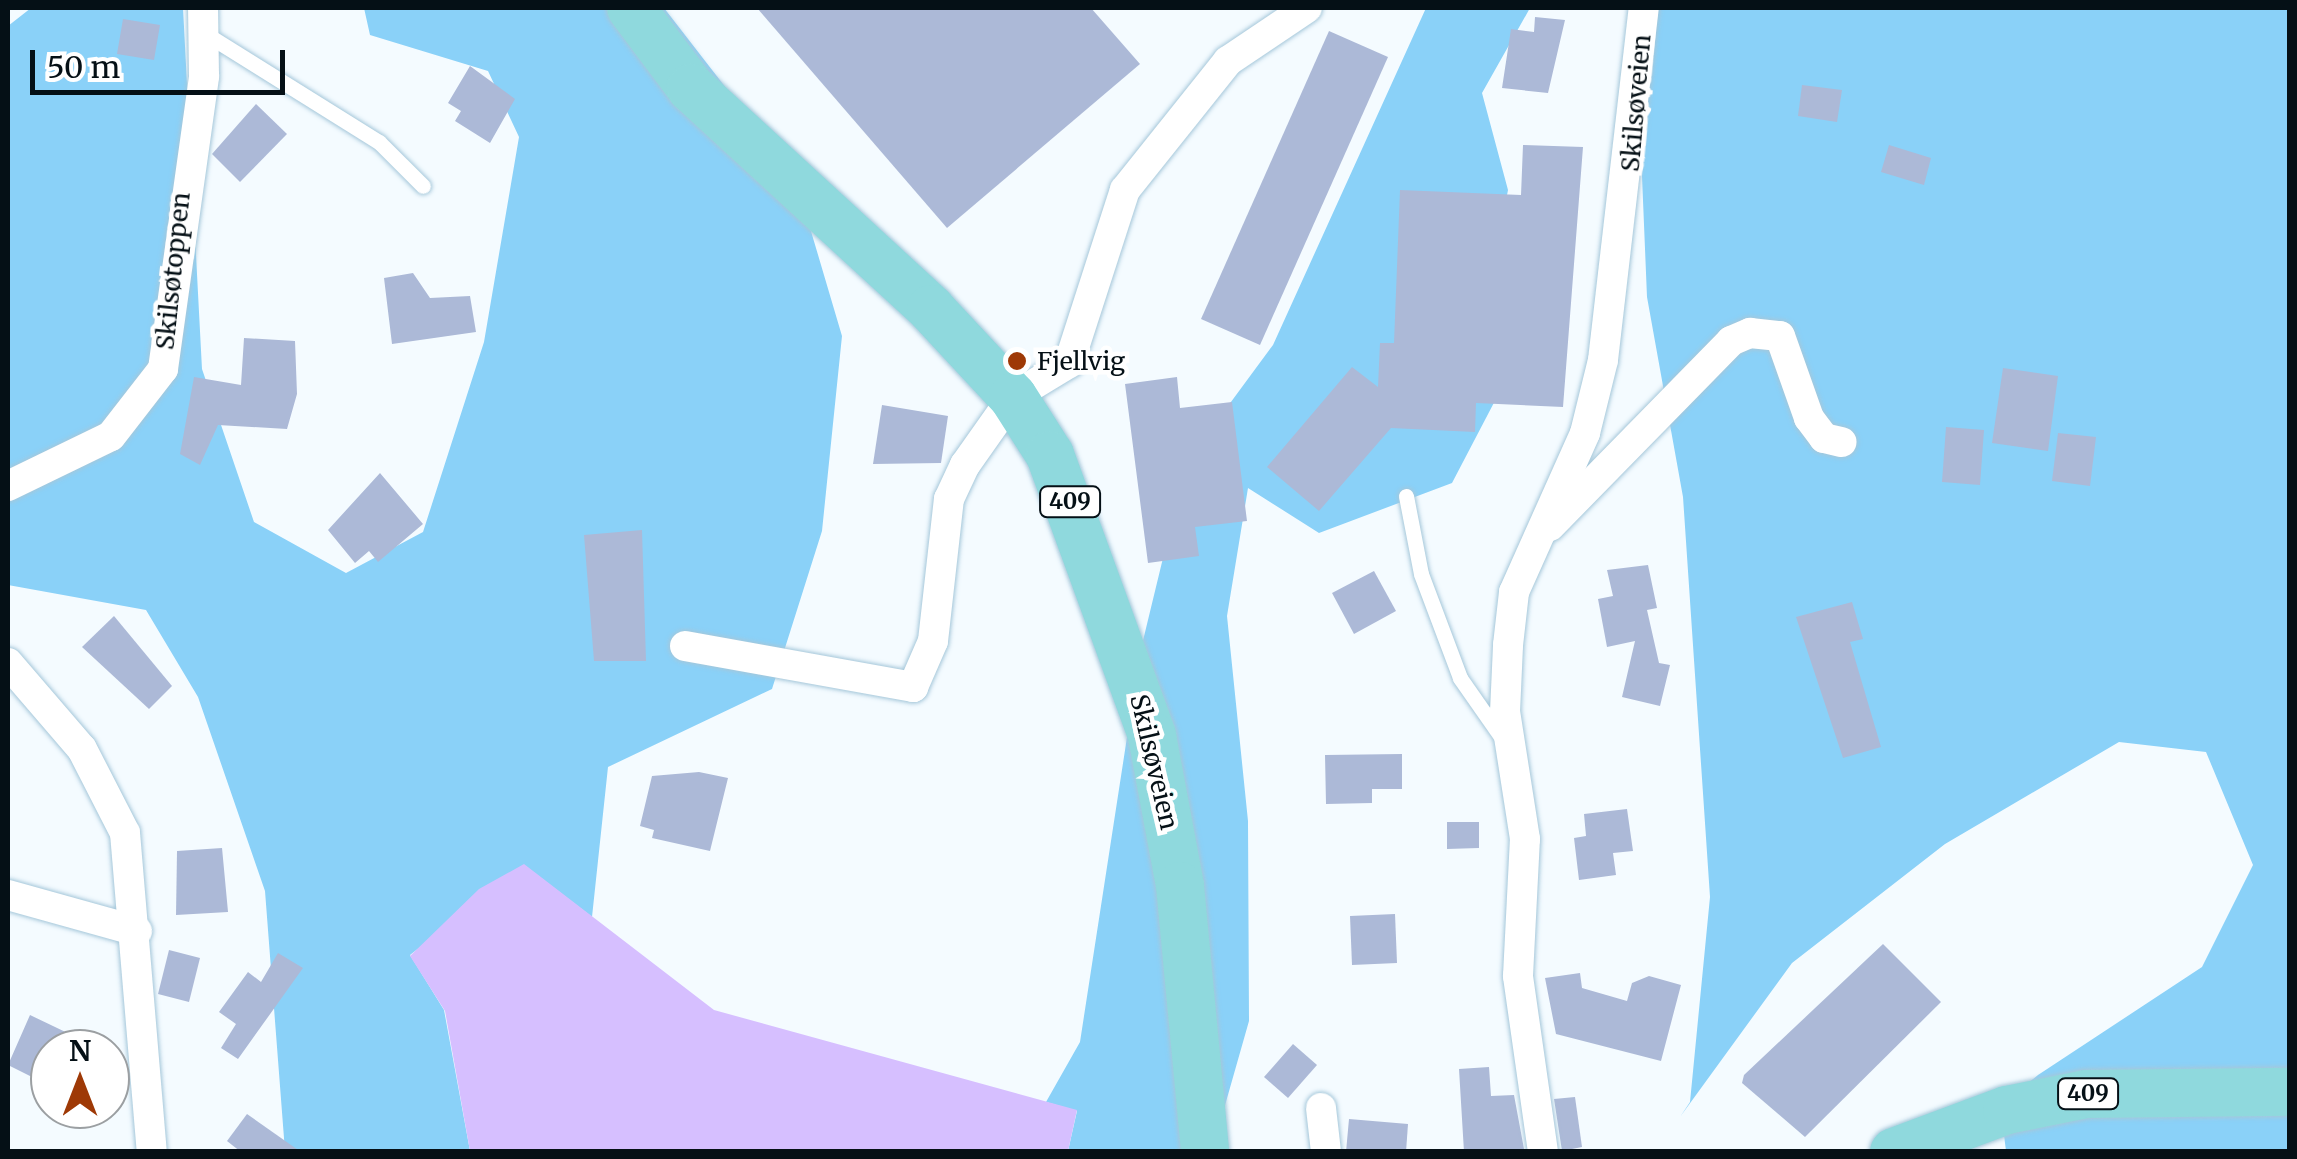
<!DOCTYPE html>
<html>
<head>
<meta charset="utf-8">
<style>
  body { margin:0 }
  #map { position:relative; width:2297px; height:1159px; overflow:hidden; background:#f4fbff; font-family:Merriweather,serif }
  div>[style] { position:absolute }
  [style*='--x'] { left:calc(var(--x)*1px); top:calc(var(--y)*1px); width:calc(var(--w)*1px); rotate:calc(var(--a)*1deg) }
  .forest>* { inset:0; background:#8ad1f8 }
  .water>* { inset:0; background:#d6bfff }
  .building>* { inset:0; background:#acb9d7 }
  .roads { filter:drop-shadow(0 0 2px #a5c7da) drop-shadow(0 0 2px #a5c7da) }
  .lane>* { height:15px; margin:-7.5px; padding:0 7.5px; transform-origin:7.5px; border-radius:7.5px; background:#fff }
  .street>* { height:30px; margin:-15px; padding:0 15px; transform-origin:15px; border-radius:15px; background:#fff }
  .primary>* { height:48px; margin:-24px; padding:0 24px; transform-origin:24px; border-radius:24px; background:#8fd9dd }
  .dots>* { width:28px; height:28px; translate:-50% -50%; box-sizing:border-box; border:5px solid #fff; border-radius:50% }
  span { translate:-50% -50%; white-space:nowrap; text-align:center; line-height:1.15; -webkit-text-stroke:9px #fff; paint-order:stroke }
  .shield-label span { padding:2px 8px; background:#fff; border:2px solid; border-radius:8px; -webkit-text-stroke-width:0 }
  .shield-label { font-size:22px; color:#051016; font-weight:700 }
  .street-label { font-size:25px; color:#051016 }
  .poi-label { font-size:25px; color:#051016 }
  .left { translate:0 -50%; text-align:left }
  .frame { position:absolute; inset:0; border:10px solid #051016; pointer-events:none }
  .north { position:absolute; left:30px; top:1029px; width:100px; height:100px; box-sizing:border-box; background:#fff; border:2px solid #9b9fa2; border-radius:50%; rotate:0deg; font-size:28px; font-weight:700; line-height:40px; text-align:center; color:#051016 }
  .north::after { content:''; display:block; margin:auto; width:35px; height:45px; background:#9e3906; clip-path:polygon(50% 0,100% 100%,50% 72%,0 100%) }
  .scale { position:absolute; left:30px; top:50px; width:255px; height:45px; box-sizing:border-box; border:5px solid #051016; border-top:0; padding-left:12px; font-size:30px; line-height:35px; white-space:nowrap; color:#051016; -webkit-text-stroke:8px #fff; paint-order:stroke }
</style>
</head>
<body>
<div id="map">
  <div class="forest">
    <i style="clip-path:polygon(31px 8px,183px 8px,202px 369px,254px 522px,346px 573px,423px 532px,484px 342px,519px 137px,488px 71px,370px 35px,364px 8px,664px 8px,795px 177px,842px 336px,822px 531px,772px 689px,608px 767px,592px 917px,524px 865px,410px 955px,444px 1010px,470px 1151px,285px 1151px,265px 891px,198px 697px,146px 610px,8px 585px,8px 26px)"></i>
    <i style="clip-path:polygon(1426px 8px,1530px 8px,1482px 93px,1508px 190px,1498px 242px,1498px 395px,1452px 483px,1319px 533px,1248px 488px,1227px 616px,1248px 821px,1249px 1021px,1212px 1151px,1068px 1151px,1077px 1111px,1046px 1102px,1080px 1042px,1140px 653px,1186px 463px,1273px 345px)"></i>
    <i style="clip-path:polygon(1635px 8px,2289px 8px,2289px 1151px,2006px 1151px,2003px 1127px,1957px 1142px,2038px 1075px,2202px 967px,2253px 865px,2206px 752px,2119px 742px,1945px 844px,1792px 963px,1680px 1117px,1690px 1102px,1710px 897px,1683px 497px,1647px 297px)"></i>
  </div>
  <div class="water">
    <i style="clip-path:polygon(524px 864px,714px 1010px,1077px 1110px,1068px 1151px,470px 1151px,445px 1011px,410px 956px,479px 889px)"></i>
  </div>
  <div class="building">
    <i style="clip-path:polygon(757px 8px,1091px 8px,1140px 64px,947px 228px)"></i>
    <i style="clip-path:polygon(1535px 17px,1565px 20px,1548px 93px,1502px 88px,1511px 29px,1534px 32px)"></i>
    <i style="clip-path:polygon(123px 19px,160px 25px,154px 60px,117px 54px)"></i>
    <i style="clip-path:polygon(1329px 31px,1388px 57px,1260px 345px,1201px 319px)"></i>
    <i style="clip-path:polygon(470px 66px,515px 99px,490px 143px,455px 121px,461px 111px,448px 103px)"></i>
    <i style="clip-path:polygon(1802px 85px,1842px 90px,1837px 122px,1798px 116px)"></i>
    <i style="clip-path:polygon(256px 104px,287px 134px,240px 182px,212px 154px)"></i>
    <i style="clip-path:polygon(1523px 145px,1583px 147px,1563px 407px,1476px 403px,1475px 432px,1391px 428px,1319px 511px,1267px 467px,1352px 367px,1378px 387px,1380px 343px,1394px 343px,1400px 190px,1521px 195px)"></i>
    <i style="clip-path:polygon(1889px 145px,1931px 158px,1924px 185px,1881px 172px)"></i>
    <i style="clip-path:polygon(413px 273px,430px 298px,470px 296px,476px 332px,392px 344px,384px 278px)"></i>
    <i style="clip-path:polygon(244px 338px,295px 341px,297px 394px,287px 429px,218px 425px,200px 465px,180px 454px,194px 377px,241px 385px)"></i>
    <i style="clip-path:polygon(2003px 368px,2058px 376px,2048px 451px,1992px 443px)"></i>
    <i style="clip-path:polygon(1177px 377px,1180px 408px,1232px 402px,1247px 521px,1195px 527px,1199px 556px,1148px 563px,1125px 384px)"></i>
    <i style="clip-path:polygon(882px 405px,948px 416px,941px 463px,873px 464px)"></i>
    <i style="clip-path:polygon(1946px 427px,1984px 430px,1980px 485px,1942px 482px)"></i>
    <i style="clip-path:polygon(2058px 433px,2096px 437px,2090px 486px,2052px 481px)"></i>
    <i style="clip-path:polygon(380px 473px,423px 524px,378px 562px,369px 551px,355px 563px,328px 530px)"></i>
    <i style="clip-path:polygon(642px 530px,646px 661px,594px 661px,584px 535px)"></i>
    <i style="clip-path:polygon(1648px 565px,1657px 608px,1647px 610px,1659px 663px,1670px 665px,1660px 706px,1622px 697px,1635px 641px,1607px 647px,1598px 599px,1613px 596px,1607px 570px)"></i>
    <i style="clip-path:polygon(1374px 571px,1396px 611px,1354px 634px,1332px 593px)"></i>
    <i style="clip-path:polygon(1852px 602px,1863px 639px,1850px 642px,1881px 747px,1843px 758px,1796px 617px)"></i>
    <i style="clip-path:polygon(114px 616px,172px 686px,149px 709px,82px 647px)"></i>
    <i style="clip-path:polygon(1402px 754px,1402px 789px,1372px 789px,1372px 803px,1326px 804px,1325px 755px)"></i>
    <i style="clip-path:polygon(699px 772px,728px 778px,710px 851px,652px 838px,654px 830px,640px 826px,652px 776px)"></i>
    <i style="clip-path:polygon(1627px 809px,1633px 851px,1613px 853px,1616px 875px,1579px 880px,1574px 838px,1586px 836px,1584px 814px)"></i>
    <i style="clip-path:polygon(1447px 822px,1479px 822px,1479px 848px,1447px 849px)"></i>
    <i style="clip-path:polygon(222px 848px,228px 912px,176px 915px,177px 851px)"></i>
    <i style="clip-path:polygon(1395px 914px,1397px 963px,1352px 965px,1350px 916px)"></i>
    <i style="clip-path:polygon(1883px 944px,1941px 1002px,1805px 1137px,1742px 1083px,1744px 1075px)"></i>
    <i style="clip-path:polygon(169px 950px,200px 958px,189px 1002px,158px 994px)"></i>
    <i style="clip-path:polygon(278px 953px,303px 968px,238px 1059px,221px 1048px,236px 1024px,219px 1012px,248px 972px,261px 982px)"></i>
    <i style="clip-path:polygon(1580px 973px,1582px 988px,1627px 1001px,1632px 983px,1649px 976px,1681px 985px,1661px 1061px,1556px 1034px,1545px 978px)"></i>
    <i style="clip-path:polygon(30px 1015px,101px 1049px,50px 1049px,50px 1086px,8px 1065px)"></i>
    <i style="clip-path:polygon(1293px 1044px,1317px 1065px,1288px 1098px,1264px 1077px)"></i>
    <i style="clip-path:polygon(1489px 1067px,1491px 1096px,1514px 1095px,1524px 1149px,1464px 1152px,1459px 1069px)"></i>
    <i style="clip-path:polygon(1575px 1097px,1582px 1147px,1562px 1151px,1554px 1099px)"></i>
    <i style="clip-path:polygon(247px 1114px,301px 1152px,241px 1152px,227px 1141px)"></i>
    <i style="clip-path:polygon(1349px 1119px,1408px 1124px,1406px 1152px,1346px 1152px)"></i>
  </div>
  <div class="roads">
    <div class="lane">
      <i style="--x:206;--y:34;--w:204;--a:32"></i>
      <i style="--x:379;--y:142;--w:62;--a:45"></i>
      <i style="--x:1406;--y:496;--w:79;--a:79.1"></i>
      <i style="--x:1421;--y:574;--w:111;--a:69.4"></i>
      <i style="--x:1460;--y:678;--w:77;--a:55.1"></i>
    </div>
    <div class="street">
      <i style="--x:8;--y:486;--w:114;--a:-25.9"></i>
      <i style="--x:111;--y:436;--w:85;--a:-52.2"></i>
      <i style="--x:163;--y:369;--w:296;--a:-82"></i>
      <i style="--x:204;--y:76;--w:68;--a:-90.8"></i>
      <i style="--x:1550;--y:526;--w:259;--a:-45.6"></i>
      <i style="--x:1731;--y:341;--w:21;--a:-23"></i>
      <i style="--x:1750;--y:333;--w:30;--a:6"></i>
      <i style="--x:1780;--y:336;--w:87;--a:70.5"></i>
      <i style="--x:1809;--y:418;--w:25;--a:53"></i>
      <i style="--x:1824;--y:438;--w:18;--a:13"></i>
      <i style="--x:685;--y:646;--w:232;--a:10.2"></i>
      <i style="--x:913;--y:687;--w:50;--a:-66.5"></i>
      <i style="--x:933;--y:641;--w:143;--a:-83.6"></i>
      <i style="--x:949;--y:499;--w:38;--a:-65"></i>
      <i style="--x:965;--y:465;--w:83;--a:-54.8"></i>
      <i style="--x:1013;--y:397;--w:66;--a:-31.3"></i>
      <i style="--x:1069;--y:363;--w:182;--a:-72.1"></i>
      <i style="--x:1125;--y:190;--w:165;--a:-51.4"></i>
      <i style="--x:1228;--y:61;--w:95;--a:-33.9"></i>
      <i style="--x:8;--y:663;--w:113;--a:49.3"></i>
      <i style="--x:82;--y:749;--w:94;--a:62.9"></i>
      <i style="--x:125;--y:833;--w:320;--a:85.2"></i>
      <i style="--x:8;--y:895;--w:134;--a:15.6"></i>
      <i style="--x:1321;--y:1108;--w:44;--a:83.5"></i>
      <i style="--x:1543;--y:1152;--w:178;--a:-98.1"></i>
      <i style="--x:1518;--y:976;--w:137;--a:-87.1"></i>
      <i style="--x:1525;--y:839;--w:129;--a:-98.9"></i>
      <i style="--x:1505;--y:712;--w:67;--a:-87.4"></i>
      <i style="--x:1508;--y:645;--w:53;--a:-83.5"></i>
      <i style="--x:1514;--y:592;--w:174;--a:-65.9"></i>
      <i style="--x:1585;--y:433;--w:75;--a:-76.1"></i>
      <i style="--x:1603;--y:360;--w:354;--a:-83.4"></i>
    </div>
    <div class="primary">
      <i style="--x:631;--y:8;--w:100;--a:53.1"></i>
      <i style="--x:691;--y:88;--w:326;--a:42.6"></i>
      <i style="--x:931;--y:309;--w:120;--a:47"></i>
      <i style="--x:1013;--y:397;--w:69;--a:57.5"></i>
      <i style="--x:1050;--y:455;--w:299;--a:70"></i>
      <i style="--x:1152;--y:736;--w:153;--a:79.4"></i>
      <i style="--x:1180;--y:886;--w:267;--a:84.6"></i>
      <i style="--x:1894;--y:1152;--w:121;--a:-20.4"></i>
      <i style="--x:2007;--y:1110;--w:81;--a:-11.4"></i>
      <i style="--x:2086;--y:1094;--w:204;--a:-0.6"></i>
    </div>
  </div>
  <div class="dots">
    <i style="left:1017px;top:361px;background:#9e3906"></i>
  </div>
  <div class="shield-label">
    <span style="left:1070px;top:502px">409</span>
    <span style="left:2088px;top:1094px">409</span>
  </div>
  <div class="street-label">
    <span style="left:1636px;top:103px;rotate:-85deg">Skilsøveien</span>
    <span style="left:173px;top:271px;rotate:-84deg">Skilsøtoppen</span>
    <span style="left:1154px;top:762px;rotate:77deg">Skilsøveien</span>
  </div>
  <div class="poi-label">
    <span class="left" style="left:1037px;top:361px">Fjellvig</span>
  </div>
  <div class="frame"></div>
  <div class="north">N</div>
  <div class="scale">50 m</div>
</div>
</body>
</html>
